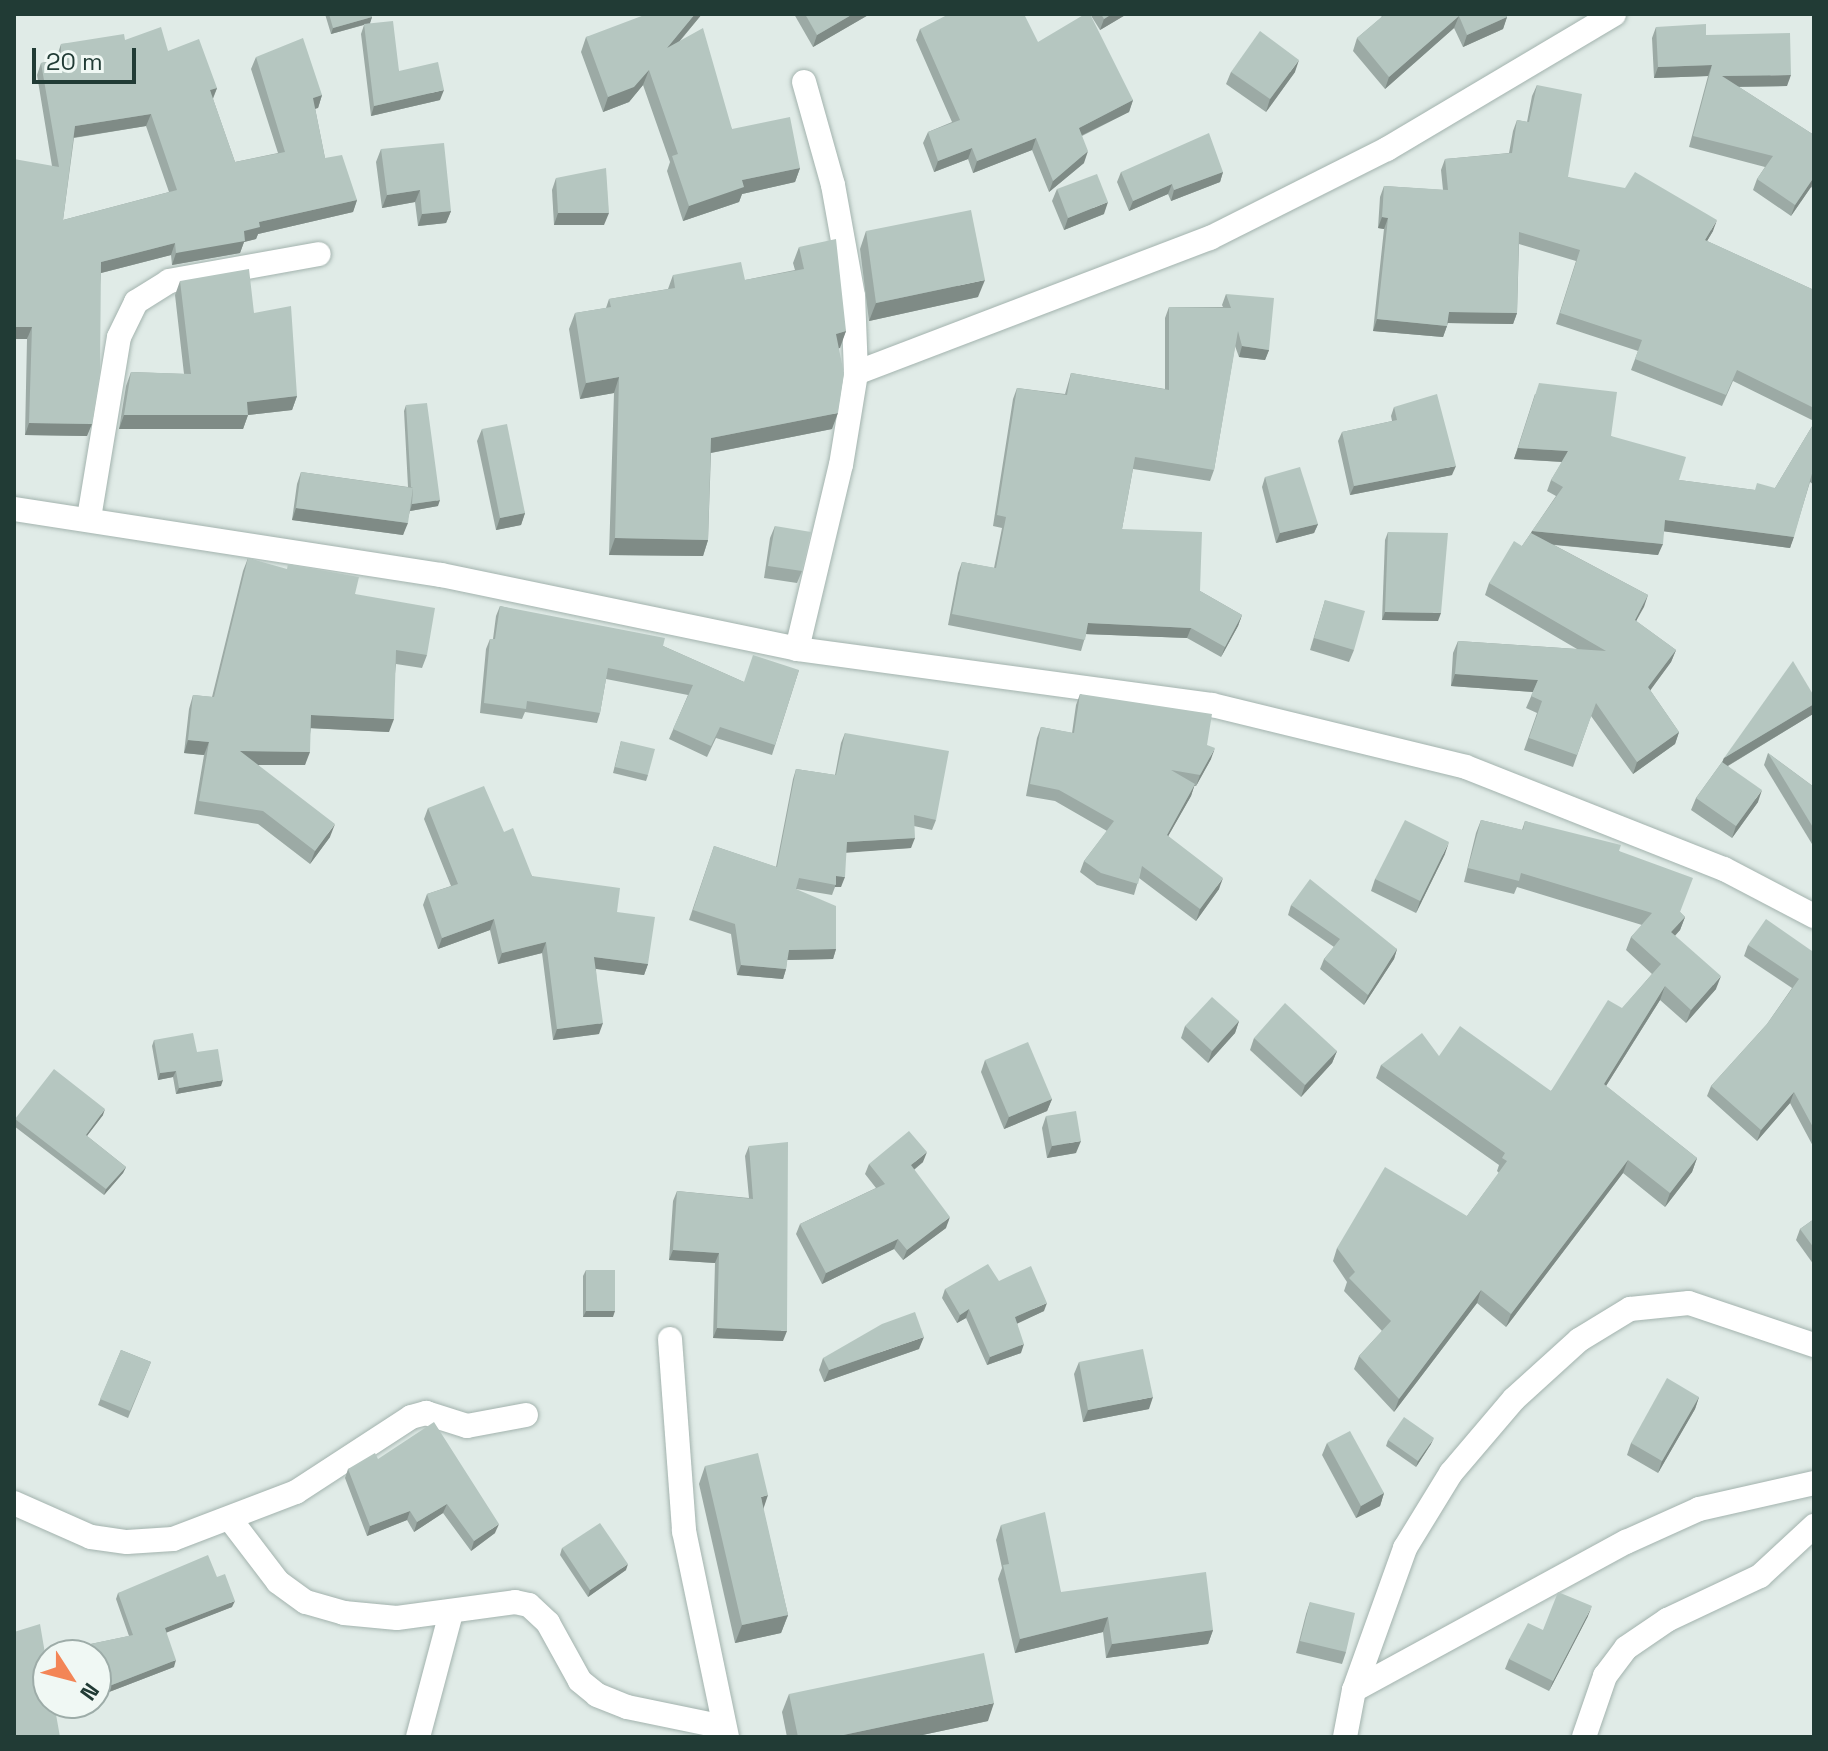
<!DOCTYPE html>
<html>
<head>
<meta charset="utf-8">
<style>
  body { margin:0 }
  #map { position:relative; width:1828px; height:1751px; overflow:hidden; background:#e0ebe7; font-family:"Space Grotesk",sans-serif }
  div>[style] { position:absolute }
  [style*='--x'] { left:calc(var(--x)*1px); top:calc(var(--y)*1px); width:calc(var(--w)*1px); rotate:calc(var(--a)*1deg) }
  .roads { filter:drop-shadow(0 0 2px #a3b3ae) drop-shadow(0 0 2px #a3b3ae) }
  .minor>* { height:24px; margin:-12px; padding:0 12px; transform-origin:12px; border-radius:12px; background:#fff }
  .wall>* { inset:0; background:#9caaa5 }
  .shaded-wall>* { inset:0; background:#7f8b86 }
  .building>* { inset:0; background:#b5c6c0 }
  span { translate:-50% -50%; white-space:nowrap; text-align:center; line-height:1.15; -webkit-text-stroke:7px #f0f8f4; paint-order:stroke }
  .frame { position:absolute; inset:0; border:16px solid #213b35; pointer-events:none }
  .north { position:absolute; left:32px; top:1639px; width:80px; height:80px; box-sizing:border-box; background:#f0f8f4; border:2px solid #9daca8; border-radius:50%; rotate:126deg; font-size:22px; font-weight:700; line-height:32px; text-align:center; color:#213b35 }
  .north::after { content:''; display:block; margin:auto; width:28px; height:36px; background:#f38556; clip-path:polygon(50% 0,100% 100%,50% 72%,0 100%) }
  .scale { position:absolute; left:32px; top:48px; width:104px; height:36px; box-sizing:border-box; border:4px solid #213b35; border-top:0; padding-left:10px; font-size:24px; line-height:28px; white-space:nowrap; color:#213b35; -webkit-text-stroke:6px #f0f8f4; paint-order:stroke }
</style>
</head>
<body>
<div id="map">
  <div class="roads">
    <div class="minor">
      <i style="--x:856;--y:373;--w:379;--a:-20.9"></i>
      <i style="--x:1210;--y:238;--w:198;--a:-26.7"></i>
      <i style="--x:1387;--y:149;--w:264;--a:-30.7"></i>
      <i style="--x:14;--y:509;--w:432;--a:8.8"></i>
      <i style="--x:441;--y:575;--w:364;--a:11.7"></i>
      <i style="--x:797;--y:649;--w:419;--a:7.7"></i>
      <i style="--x:1212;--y:705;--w:261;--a:13.7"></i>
      <i style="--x:1466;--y:767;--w:277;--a:21.6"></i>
      <i style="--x:1724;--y:869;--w:102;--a:27.6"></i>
      <i style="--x:89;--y:518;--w:183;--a:-80.6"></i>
      <i style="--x:119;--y:337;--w:39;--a:-64"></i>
      <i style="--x:136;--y:302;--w:39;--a:-32"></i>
      <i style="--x:169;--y:281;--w:152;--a:-10.2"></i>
      <i style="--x:797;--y:649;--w:189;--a:-76.6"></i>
      <i style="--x:841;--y:465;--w:93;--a:-80.7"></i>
      <i style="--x:856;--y:373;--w:77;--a:-92.2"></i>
      <i style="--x:853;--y:296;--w:113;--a:-100.2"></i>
      <i style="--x:833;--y:185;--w:107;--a:-105.7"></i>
      <i style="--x:670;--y:1339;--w:193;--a:85.8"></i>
      <i style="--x:684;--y:1531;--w:210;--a:78.2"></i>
      <i style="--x:14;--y:1503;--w:84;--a:23.8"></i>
      <i style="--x:91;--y:1537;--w:36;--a:8"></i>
      <i style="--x:127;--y:1542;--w:46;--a:-3.7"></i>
      <i style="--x:173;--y:1539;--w:132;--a:-20.9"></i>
      <i style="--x:296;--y:1492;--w:137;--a:-33.1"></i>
      <i style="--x:411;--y:1417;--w:16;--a:-15"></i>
      <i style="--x:426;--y:1413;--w:43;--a:17.6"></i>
      <i style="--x:467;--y:1426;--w:60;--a:-10.6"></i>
      <i style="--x:230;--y:1519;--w:79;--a:52.7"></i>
      <i style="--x:278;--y:1582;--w:34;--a:36"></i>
      <i style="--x:306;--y:1602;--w:40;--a:16"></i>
      <i style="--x:344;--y:1613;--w:53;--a:5.4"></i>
      <i style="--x:397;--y:1618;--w:119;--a:-7.7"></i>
      <i style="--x:515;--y:1602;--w:14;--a:12"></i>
      <i style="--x:529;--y:1605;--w:26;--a:43"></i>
      <i style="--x:548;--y:1623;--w:66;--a:61.1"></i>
      <i style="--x:580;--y:1681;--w:22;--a:39"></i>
      <i style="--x:597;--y:1695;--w:32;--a:22"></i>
      <i style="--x:627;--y:1707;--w:99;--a:11.7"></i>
      <i style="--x:1354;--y:1690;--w:310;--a:-28.6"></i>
      <i style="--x:1626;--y:1542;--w:80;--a:-24.3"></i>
      <i style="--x:1699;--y:1509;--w:118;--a:-12.7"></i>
      <i style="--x:418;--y:1737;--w:128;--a:-75.1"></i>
      <i style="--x:1345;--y:1737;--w:48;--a:-79.2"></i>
      <i style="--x:1354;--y:1690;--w:151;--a:-70.2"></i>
      <i style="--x:1405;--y:1548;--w:88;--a:-58.5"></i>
      <i style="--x:1451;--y:1473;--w:97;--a:-49.6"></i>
      <i style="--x:1514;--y:1399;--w:88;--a:-42.2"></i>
      <i style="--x:1579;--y:1340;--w:60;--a:-31.3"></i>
      <i style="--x:1630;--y:1309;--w:59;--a:-5.8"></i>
      <i style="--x:1689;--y:1303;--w:132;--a:18.6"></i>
      <i style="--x:1584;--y:1737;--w:65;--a:-71"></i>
      <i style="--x:1605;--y:1676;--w:35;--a:-53"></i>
      <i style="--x:1626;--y:1648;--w:50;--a:-34.3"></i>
      <i style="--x:1667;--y:1620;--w:103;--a:-25.3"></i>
      <i style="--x:1760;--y:1576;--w:74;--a:-42.8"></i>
    </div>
  </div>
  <div class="wall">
    <i style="clip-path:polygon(325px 14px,372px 14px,372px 17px,370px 23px,399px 71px,440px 100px,371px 116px,361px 34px,364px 25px,331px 34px)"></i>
    <i style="clip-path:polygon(702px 14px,680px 41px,732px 129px,800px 168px,795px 182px,742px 194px,739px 202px,683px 221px,667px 171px,670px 162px,643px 85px,629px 102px,603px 112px,581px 52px,586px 37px)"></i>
    <i style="clip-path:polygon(794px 14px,870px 14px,813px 47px)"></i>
    <i style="clip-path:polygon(1090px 14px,1127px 14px,1100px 30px)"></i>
    <i style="clip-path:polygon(1380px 14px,1506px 14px,1507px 17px,1503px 29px,1463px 47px,1454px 28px,1385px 89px,1353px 51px,1357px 38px,1382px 17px)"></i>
    <i style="clip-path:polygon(1656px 27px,1706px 35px,1787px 86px,1739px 87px,1814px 135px,1814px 189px,1811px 187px,1791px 216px,1753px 190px,1757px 179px,1765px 167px,1689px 147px,1708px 76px,1654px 78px,1652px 38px)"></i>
    <i style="clip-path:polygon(920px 29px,1038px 42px,1133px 100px,1129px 112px,1082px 136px,1084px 163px,1049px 192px,1032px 150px,973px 173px,968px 159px,934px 172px,923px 143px,928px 132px,952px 122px,916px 40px)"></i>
    <i style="clip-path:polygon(evenodd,125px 40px,168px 51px,217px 88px,213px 99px,235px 162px,278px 153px,251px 69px,256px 57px,322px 95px,318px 108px,315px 108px,325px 158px,357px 200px,353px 212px,258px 234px,256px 239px,244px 242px,240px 253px,172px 265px,171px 255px,101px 273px,87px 436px,25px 435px,27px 339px,52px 166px,37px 75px,41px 63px,57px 60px,57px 56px,61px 44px,125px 40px,146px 126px,169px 192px,63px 220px,74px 138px,146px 126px)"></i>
    <i style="clip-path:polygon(1231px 72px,1295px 72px,1266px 112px,1226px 84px)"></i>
    <i style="clip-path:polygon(1537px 85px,1568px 177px,1713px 231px,1707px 241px,1814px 290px,1814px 421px,1733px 381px,1722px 406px,1631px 370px,1638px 351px,1556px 324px,1576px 261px,1519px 244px,1517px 313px,1513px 324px,1448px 323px,1443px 337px,1373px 331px,1384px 229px,1378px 228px,1380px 197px,1384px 186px,1443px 190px,1441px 170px,1445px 159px,1509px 153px,1513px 131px,1517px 120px,1527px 122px,1532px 96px)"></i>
    <i style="clip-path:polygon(381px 149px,451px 211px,446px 223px,418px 226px,415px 202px,382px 208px,376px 162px)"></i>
    <i style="clip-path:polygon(1121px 172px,1223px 172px,1220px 182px,1171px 201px,1168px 194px,1129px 211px,1117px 182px)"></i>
    <i style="clip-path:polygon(556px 178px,604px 225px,554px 225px,552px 190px)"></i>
    <i style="clip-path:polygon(1057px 189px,1104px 214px,1064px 230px,1052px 201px)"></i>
    <i style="clip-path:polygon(866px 231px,978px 297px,869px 321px,860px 249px)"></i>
    <i style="clip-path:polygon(799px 247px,846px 331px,839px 348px,832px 429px,711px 453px,708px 540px,703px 556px,609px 555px,614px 393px,580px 399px,569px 329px,575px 313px,606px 308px,609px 299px,668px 289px,673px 275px,745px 280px,795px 270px,793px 263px)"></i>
    <i style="clip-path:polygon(180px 281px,254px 313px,297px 396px,292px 410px,248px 415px,243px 429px,119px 429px,126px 386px,131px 372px,184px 374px,175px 295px)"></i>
    <i style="clip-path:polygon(1226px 294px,1269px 350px,1265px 360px,1239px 357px,1235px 346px,1214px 470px,1210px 481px,1133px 469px,1122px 529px,1200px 591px,1242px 615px,1238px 626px,1221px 657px,1187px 638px,1086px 634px,1081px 651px,948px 625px,958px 573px,962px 562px,994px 568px,1002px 528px,993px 526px,1013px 399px,1017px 388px,1065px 394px,1071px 373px,1165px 389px,1165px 318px,1169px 307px,1223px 307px,1222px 305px)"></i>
    <i style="clip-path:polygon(1535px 394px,1611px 436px,1679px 480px,1755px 490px,1775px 488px,1814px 423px,1814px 485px,1810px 482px,1790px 548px,1664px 531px,1658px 555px,1554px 545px,1648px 595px,1636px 621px,1676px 650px,1671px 662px,1650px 690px,1679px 732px,1675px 744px,1633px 774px,1591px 716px,1573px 767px,1524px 750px,1537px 713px,1526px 708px,1533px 692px,1451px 686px,1453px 653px,1458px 641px,1577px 649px,1485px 595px,1489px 583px,1522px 546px,1556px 496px,1547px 491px,1551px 480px,1562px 462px,1514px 459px)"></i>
    <i style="clip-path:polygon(406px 405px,438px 506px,410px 511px,403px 535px,292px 520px,297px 484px,301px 472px,408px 487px,404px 411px)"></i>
    <i style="clip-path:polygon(1394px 407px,1452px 475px,1350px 495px,1338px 441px,1342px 432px,1392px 421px,1391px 416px)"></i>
    <i style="clip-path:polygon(482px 429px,525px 513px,521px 525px,496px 530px,477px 441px)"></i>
    <i style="clip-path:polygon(1265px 477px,1318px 524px,1314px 533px,1276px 543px,1262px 487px)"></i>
    <i style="clip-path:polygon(775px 526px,802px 571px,797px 583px,764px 578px,770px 538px)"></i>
    <i style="clip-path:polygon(1388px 532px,1438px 621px,1382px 620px,1385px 540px)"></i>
    <i style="clip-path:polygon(248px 558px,355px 594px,427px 655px,422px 668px,396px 664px,389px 732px,311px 728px,305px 765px,258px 765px,330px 837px,310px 864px,258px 824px,194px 814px,204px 755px,184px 753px,189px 709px,193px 695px,212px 697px,243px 571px)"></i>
    <i style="clip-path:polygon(1325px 600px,1354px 650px,1349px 662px,1310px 650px)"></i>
    <i style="clip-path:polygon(500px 606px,663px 646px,744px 682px,799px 670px,772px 755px,716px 738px,707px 757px,669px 739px,688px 695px,606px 679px,600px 713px,597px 723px,525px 712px,522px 719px,480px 713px,486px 649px,490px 639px,493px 639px,496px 616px)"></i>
    <i style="clip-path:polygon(1080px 694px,1207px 745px,1211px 759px,1196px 786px,1194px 786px,1191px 796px,1168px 836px,1219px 889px,1196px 921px,1139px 878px,1134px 895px,1097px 885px,1080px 872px,1084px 861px,1107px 831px,1055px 801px,1026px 796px,1037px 738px,1041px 727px,1072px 733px,1076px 705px)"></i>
    <i style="clip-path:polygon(1814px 696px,1813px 714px,1728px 766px,1758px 802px,1732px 838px,1691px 810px,1696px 798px,1722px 762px,1724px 758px)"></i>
    <i style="clip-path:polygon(845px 733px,936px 820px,932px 830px,914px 826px,911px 848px,846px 852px,841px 887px,835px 887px,832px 895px,796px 889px,836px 949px,833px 959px,787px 960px,786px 969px,783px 979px,737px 975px,731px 934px,689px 920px,714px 846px,776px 867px,793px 779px,796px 769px,835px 775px,841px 743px)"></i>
    <i style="clip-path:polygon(621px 741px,648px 775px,646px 781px,613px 773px)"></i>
    <i style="clip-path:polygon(1768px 753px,1814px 787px,1814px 841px,1812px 844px,1764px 765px)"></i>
    <i style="clip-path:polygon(428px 808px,504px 832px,532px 876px,617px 912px,648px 964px,644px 975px,596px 969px,599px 1034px,553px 1040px,542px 953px,498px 964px,490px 930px,438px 949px,423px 905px,427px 894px,451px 886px,424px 819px)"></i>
    <i style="clip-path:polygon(1481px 820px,1522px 830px,1525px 821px,1619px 851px,1685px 917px,1680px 930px,1675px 936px,1716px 989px,1686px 1023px,1660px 1000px,1606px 1086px,1697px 1158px,1692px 1172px,1665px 1207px,1623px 1173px,1506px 1327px,1477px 1303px,1394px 1412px,1354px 1369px,1359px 1356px,1382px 1331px,1344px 1291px,1347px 1282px,1333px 1261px,1337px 1248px,1467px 1216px,1499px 1173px,1497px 1171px,1499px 1165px,1376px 1078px,1381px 1065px,1439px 1056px,1551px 1091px,1652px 974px,1626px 950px,1631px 937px,1642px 925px,1517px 887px,1514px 894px,1464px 882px,1476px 833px)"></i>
    <i style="clip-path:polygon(1445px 854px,1416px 913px,1371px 891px,1375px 879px)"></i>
    <i style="clip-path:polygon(1291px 905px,1397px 949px,1394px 959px,1364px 1005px,1320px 969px,1324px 959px,1334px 947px,1288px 915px)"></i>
    <i style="clip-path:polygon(1748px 945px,1812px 951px,1814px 947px,1814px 1148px,1790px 1103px,1757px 1141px,1707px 1096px,1711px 1086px,1767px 1024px,1792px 988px,1744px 956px)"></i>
    <i style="clip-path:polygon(1239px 1021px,1235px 1033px,1208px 1063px,1181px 1038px,1185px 1026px)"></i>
    <i style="clip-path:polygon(1254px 1038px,1337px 1051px,1332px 1063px,1301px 1097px,1250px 1050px)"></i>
    <i style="clip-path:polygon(154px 1040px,197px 1052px,221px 1086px,176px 1094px,173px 1077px,158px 1080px,152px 1046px)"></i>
    <i style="clip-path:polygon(985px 1060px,1052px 1099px,1047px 1111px,1004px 1129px,981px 1072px)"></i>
    <i style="clip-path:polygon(103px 1115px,87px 1136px,126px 1167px,123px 1173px,104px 1195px,14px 1126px,15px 1119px)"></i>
    <i style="clip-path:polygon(1046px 1116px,1076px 1153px,1047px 1158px,1042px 1128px)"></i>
    <i style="clip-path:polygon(749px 1146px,783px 1341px,713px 1338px,715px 1263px,669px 1260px,673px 1201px,677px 1191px,749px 1198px,745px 1156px)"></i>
    <i style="clip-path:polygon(923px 1162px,914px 1170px,946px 1228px,903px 1260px,894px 1249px,822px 1284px,796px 1234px,800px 1224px,876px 1188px,865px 1174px,869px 1164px)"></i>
    <i style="clip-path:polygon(1814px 1219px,1814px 1265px,1796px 1240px,1800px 1229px)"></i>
    <i style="clip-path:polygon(586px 1270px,613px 1317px,583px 1317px,583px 1276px)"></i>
    <i style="clip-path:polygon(945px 1289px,1044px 1311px,1017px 1323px,1021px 1353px,987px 1365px,966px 1318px,957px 1323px,942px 1298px)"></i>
    <i style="clip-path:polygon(919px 1349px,824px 1382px,819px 1370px,823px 1358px)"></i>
    <i style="clip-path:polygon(121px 1350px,151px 1362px,128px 1418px,98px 1405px)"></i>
    <i style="clip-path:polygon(1079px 1362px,1149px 1409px,1083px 1422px,1074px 1374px)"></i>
    <i style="clip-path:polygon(1699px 1397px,1695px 1409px,1658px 1473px,1627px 1455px,1631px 1443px)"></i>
    <i style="clip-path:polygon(1388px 1440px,1431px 1444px,1416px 1467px,1386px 1446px)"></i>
    <i style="clip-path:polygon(1327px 1443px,1384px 1493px,1380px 1506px,1356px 1518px,1322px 1455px)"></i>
    <i style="clip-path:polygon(378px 1459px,495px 1533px,471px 1551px,443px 1513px,414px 1532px,407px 1520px,367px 1536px,345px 1478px,348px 1469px)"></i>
    <i style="clip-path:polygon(705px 1466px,763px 1509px,788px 1615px,781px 1633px,735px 1643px,699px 1484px)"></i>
    <i style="clip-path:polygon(1001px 1525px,1061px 1592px,1213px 1630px,1208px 1644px,1106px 1658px,1103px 1632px,1015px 1653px,998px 1579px,1002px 1568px,996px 1540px)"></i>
    <i style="clip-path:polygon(562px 1548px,626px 1570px,588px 1597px,560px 1555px)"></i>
    <i style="clip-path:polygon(217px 1577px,232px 1607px,166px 1632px,174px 1667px,96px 1697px,96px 1655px,80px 1655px,79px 1653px,81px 1646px,129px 1636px,116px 1599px,118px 1593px)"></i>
    <i style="clip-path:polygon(1310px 1602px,1346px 1652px,1342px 1664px,1296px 1653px,1306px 1614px)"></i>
    <i style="clip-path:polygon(1588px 1616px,1549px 1691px,1505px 1669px,1509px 1659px,1543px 1630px)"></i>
    <i style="clip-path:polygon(789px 1694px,988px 1721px,913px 1737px,787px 1737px,782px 1712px)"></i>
  </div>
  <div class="shaded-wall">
    <i style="clip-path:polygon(695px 14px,702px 14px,661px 63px,667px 48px)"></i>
    <i style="clip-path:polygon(853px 14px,870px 14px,813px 47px,817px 35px)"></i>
    <i style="clip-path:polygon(1112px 14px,1127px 14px,1100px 30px,1104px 19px)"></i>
    <i style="clip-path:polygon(1459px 16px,1454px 28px,1385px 89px,1389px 77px)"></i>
    <i style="clip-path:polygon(372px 17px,370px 23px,331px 34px,333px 28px)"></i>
    <i style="clip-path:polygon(1507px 17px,1503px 29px,1463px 47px,1467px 35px)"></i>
    <i style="clip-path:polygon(1299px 60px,1295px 72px,1266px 112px,1270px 99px)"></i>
    <i style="clip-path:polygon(1712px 65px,1708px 76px,1654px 78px,1658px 67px)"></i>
    <i style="clip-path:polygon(649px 70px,643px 85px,629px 102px,603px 112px,608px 97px)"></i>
    <i style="clip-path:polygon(1791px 75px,1787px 86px,1718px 87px,1722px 76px)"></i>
    <i style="clip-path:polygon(217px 88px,212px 100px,210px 90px)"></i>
    <i style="clip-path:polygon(444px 90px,440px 100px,371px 116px,374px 106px)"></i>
    <i style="clip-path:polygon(322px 95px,318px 108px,309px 111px,313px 98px)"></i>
    <i style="clip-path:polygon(1133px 100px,1129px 112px,1074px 139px,1079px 128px)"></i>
    <i style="clip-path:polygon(151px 114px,146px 126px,71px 138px,75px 126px)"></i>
    <i style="clip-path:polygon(1036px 138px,1032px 150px,973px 173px,977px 161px)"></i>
    <i style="clip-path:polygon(972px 148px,968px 159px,934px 172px,938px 161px)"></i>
    <i style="clip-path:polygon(1088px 151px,1084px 163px,1049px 192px,1053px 181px)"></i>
    <i style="clip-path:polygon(800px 168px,795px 182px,742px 194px,739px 202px,683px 221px,689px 206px,742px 180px)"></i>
    <i style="clip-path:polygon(1223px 172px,1220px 182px,1171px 201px,1174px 190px)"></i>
    <i style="clip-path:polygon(1814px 177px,1811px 187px,1791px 216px,1795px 205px)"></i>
    <i style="clip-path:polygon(1172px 184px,1168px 194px,1129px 211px,1133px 201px)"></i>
    <i style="clip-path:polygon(420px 190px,415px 202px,382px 208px,387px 195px)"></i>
    <i style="clip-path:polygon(357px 200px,353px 212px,258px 234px,256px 239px,244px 242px,240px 253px,172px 265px,176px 253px,244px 231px,259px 222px)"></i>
    <i style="clip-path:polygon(1108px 202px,1104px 214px,1064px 230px,1068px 218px)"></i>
    <i style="clip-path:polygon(451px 211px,446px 223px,418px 226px,422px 214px)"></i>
    <i style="clip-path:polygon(558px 213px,609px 213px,604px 225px,554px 225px)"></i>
    <i style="clip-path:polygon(1382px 217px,1388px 218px,1384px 229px,1378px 228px)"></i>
    <i style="clip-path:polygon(1717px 220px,1713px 231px,1701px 251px,1705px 240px)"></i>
    <i style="clip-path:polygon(175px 243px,171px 255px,97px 274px,101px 262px)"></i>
    <i style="clip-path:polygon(985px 280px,978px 297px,869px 321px,876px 303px)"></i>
    <i style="clip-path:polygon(1449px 312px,1517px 313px,1513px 324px,1445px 323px)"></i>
    <i style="clip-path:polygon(1377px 319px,1447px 326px,1443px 337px,1373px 331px)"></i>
    <i style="clip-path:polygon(14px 327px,32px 327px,27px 339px,14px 339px)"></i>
    <i style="clip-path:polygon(846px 331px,840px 348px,830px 350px,836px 334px)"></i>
    <i style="clip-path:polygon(1242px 346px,1269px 350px,1265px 360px,1239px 357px)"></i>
    <i style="clip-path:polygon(619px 377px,614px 393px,580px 399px,586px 383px)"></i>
    <i style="clip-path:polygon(297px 396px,292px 410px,248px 415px,243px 429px,119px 429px,124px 415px)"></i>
    <i style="clip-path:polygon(838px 413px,832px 429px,705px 454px,711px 438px)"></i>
    <i style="clip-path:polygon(29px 423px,92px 424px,87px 436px,25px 435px)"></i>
    <i style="clip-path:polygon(1518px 448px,1568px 451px,1564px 462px,1514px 459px)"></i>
    <i style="clip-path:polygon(1456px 466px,1452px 475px,1350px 495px,1354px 486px)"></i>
    <i style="clip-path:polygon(440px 500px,438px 506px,410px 511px,412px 504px)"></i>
    <i style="clip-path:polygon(296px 508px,408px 523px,403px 535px,292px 520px)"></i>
    <i style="clip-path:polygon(525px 513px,521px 525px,496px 530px,500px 518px)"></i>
    <i style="clip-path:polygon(1665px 520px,1794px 537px,1790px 548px,1661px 531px)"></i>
    <i style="clip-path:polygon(1318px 524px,1314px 533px,1276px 543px,1280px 533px)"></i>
    <i style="clip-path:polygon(1532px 531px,1663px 544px,1658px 555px,1528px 542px)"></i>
    <i style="clip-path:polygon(615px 538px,708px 540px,703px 556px,609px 555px)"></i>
    <i style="clip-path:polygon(1648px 595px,1644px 607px,1630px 632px,1635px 620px)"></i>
    <i style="clip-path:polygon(1385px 612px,1441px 613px,1438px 621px,1382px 620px)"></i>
    <i style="clip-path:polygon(1242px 615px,1238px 626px,1221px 657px,1225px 647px)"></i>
    <i style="clip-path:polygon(1088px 623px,1191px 628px,1187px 638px,1084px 634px)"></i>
    <i style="clip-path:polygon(1676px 650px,1671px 662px,1644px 699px,1648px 687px)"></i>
    <i style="clip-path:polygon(1455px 674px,1538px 680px,1533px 692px,1451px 686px)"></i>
    <i style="clip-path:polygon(1814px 704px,1813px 714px,1719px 771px,1724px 758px)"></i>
    <i style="clip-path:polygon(311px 715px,394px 719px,389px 732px,307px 728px)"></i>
    <i style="clip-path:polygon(1679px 732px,1675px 744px,1633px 774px,1637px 762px)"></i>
    <i style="clip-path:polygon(188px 740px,209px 742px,204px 755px,184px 753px)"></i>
    <i style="clip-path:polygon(1215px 748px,1211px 759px,1196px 786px,1200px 775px)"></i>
    <i style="clip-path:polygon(240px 751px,310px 752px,305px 765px,236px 765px)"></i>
    <i style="clip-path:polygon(1195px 784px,1191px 796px,1162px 847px,1167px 835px)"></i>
    <i style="clip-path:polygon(1762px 790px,1758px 802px,1732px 838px,1736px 826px)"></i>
    <i style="clip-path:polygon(335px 824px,330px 837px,310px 864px,315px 851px)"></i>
    <i style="clip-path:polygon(915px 838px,911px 848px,843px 853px,847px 842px)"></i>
    <i style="clip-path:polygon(1449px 842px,1445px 854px,1416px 913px,1420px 901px)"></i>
    <i style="clip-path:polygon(836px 876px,845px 877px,841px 887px,835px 887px)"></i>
    <i style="clip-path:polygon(1223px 878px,1219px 889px,1196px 921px,1200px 909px)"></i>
    <i style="clip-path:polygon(1685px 917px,1680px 930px,1666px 945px,1671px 932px)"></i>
    <i style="clip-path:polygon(494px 919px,490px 930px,438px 949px,442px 938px)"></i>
    <i style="clip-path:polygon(546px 942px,542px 953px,498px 964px,502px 953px)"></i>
    <i style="clip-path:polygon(836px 949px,833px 959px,785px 960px,789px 950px)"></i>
    <i style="clip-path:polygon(1397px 949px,1394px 959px,1364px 1005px,1368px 995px)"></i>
    <i style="clip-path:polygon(594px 957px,648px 964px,644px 975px,590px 968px)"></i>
    <i style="clip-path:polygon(741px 965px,786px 969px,783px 979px,737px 975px)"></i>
    <i style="clip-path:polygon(1721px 976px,1716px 989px,1686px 1023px,1691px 1010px)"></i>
    <i style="clip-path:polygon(1665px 986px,1660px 1000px,1599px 1097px,1604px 1084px)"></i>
    <i style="clip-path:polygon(1239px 1021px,1235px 1033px,1208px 1063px,1212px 1051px)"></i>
    <i style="clip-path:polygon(603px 1023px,599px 1034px,553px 1040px,557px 1029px)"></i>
    <i style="clip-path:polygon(1337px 1051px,1332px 1063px,1301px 1097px,1305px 1085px)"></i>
    <i style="clip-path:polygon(176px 1071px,173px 1077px,158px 1080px,160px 1073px)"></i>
    <i style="clip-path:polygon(223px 1080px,221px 1086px,176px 1094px,179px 1088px)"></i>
    <i style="clip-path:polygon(1794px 1092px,1790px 1103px,1757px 1141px,1761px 1130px)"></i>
    <i style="clip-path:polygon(1052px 1099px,1047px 1111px,1004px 1129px,1009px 1117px)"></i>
    <i style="clip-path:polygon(105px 1109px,103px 1115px,83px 1141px,86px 1135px)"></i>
    <i style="clip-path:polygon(1081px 1141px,1076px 1153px,1047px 1158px,1052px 1146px)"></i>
    <i style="clip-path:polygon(927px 1152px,923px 1162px,907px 1175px,911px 1165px)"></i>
    <i style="clip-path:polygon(1697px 1158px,1692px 1172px,1665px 1207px,1670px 1193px)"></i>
    <i style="clip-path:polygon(1628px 1160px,1623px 1173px,1506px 1327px,1511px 1314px)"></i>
    <i style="clip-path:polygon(126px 1167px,123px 1173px,104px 1195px,106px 1189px)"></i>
    <i style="clip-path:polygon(950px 1217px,946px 1228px,903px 1260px,907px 1250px)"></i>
    <i style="clip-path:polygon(898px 1239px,894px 1249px,822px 1284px,826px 1273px)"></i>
    <i style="clip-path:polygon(673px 1250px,719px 1253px,715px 1263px,669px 1260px)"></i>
    <i style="clip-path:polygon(1481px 1290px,1477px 1303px,1394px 1412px,1399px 1399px)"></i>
    <i style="clip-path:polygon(1047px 1303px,1044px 1311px,1012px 1326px,1015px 1317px)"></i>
    <i style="clip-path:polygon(969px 1309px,966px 1318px,957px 1323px,960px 1315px)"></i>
    <i style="clip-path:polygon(586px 1311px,615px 1311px,613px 1317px,583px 1317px)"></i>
    <i style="clip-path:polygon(717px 1328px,787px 1331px,783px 1341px,713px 1338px)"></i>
    <i style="clip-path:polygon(924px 1337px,919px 1349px,824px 1382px,829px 1370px)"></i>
    <i style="clip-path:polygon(1024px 1344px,1021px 1353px,987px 1365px,990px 1357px)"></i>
    <i style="clip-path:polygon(1153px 1397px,1149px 1409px,1083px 1422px,1088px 1410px)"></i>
    <i style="clip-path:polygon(1699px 1397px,1695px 1409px,1658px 1473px,1662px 1461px)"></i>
    <i style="clip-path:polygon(1434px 1438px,1431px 1444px,1416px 1467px,1418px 1461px)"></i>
    <i style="clip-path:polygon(1384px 1493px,1380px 1506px,1356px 1518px,1361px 1506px)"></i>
    <i style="clip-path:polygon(768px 1495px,762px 1513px,761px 1497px)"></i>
    <i style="clip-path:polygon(447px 1504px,443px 1513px,414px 1532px,417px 1522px)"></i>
    <i style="clip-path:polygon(410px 1511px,407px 1520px,367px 1536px,370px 1526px)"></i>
    <i style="clip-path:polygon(499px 1524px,495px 1533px,471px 1551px,474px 1541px)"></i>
    <i style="clip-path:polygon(628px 1564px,626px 1570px,588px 1597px,590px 1590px)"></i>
    <i style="clip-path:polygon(235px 1601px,232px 1607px,163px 1634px,165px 1628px)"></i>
    <i style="clip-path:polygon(1592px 1606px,1588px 1616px,1549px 1691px,1553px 1681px)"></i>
    <i style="clip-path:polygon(788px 1615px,781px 1633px,735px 1643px,742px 1625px)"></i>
    <i style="clip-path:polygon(1108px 1617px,1103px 1632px,1015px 1653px,1020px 1639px)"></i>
    <i style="clip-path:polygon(1213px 1630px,1208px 1644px,1106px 1658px,1112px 1644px)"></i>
    <i style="clip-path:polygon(176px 1660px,174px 1667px,96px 1697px,99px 1690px)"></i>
    <i style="clip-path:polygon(994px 1703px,988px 1721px,913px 1737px,834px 1737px)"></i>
  </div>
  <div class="building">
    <i style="clip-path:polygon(329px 14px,372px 14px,372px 17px,333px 28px)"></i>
    <i style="clip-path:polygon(647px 14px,695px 14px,667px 48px,703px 28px,732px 129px,790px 117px,800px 168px,742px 180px,744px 187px,689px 206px,672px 156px,678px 154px,649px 70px,634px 87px,608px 97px,586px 37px)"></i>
    <i style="clip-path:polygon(805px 14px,853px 14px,817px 35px)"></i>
    <i style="clip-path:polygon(949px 14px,1024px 14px,1038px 42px,1085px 14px,1090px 14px,1133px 100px,1079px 128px,1088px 151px,1053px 181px,1036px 138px,977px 161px,972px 148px,938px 161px,928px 132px,960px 120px,920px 29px)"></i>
    <i style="clip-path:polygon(1101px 14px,1112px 14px,1104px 19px)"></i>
    <i style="clip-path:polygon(1385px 14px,1506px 14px,1507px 17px,1467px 35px,1459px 16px,1389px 77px,1357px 38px)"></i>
    <i style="clip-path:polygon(393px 21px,399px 71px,438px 62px,444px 90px,374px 106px,364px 24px)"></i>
    <i style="clip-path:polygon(1706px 24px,1706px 35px,1790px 33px,1791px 75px,1722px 76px,1814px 135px,1814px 177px,1795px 205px,1757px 179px,1773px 156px,1693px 136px,1712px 65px,1658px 67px,1656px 27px)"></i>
    <i style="clip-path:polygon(evenodd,161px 27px,168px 51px,199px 39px,217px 88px,210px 90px,235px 162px,285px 152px,256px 57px,303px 38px,322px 95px,313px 98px,325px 158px,342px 155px,357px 200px,259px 222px,260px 227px,244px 231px,245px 241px,176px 253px,175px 243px,101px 262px,100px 373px,92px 424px,29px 423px,32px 327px,14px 327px,14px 159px,59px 167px,41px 63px,61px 59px,61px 44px,124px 34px,125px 40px,161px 27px,151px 114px,177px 190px,63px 220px,75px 126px,151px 114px)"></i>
    <i style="clip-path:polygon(1260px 31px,1299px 60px,1270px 99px,1231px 72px)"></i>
    <i style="clip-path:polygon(1537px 85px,1582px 94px,1568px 177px,1625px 188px,1635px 172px,1717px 220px,1705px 240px,1814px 290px,1814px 408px,1737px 370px,1726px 395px,1635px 359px,1642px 340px,1560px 313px,1580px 250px,1519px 232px,1517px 313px,1449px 312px,1447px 326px,1377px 319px,1388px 218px,1382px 217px,1384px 186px,1448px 190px,1445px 159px,1512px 153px,1517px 120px,1529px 122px)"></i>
    <i style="clip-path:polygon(1209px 133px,1223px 172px,1174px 190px,1172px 184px,1133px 201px,1121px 172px)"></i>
    <i style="clip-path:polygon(444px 143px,451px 211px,422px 214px,420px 190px,387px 195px,381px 149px)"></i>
    <i style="clip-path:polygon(606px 168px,609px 213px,558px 213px,556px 178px)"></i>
    <i style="clip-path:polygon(1097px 174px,1108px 202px,1068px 218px,1057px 189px)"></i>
    <i style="clip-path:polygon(971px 210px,985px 280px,876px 303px,866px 231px)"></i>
    <i style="clip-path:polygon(836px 239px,846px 331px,836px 334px,844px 374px,838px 413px,711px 438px,708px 540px,615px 538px,619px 377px,586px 383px,575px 313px,611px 307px,609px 299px,675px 288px,673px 275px,741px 262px,745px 280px,804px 269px,799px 247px)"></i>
    <i style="clip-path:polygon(249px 269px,254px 313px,291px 306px,297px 396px,247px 402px,248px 415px,124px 415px,131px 372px,191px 374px,180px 281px)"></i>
    <i style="clip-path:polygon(1226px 294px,1274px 298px,1269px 350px,1242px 346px,1238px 331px,1214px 470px,1135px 457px,1122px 529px,1202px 532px,1200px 591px,1242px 615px,1225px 647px,1191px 628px,1088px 623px,1085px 640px,952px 614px,962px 562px,996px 568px,1006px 517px,997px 515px,1017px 388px,1067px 395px,1071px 373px,1169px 390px,1169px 307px,1231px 308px)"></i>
    <i style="clip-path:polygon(1539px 383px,1617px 392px,1611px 436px,1686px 457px,1679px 480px,1755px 490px,1757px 483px,1775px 488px,1814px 423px,1814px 471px,1813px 470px,1794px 537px,1665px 520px,1663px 544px,1532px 531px,1563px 487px,1551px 480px,1568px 451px,1518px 448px)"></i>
    <i style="clip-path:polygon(1437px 394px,1456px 466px,1354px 486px,1342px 432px,1397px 420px,1394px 407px)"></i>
    <i style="clip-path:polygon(427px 403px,440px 500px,412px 504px,413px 488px,411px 487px,406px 405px)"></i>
    <i style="clip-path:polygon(507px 424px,525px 513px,500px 518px,482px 429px)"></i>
    <i style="clip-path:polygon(1300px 467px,1318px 524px,1280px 533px,1265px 477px)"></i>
    <i style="clip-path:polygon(301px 472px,413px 488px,408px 523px,296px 508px)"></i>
    <i style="clip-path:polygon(775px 526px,811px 532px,802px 571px,768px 566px)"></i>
    <i style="clip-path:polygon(1388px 532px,1448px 533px,1441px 613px,1385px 612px)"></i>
    <i style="clip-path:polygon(1531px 533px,1648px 595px,1635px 620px,1676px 650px,1648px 687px,1679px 732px,1637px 762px,1596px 703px,1577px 755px,1529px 738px,1542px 701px,1531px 696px,1538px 680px,1455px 674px,1458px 641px,1606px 651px,1489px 583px,1514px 541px,1522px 546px)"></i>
    <i style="clip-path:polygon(248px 558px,287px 569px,288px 564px,359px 577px,355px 594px,435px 608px,427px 655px,396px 650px,394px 719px,311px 715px,310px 752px,240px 751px,335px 824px,315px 851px,263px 811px,199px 801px,209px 742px,188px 740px,193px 695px,214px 697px)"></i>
    <i style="clip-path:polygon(1325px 600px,1365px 611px,1354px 650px,1314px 638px)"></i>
    <i style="clip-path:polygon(500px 606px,665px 638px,663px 646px,744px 682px,753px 655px,799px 670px,775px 745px,720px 727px,711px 746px,673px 729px,693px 685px,608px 668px,600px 713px,527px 701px,526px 709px,484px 703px,490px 639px,495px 639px)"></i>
    <i style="clip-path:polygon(1793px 661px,1814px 696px,1814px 704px,1724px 758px)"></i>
    <i style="clip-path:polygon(1080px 694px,1212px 714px,1207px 745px,1215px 748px,1200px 775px,1171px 770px,1195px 784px,1167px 835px,1223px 878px,1200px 909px,1142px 866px,1138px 884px,1101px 873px,1084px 861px,1114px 821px,1059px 790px,1030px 784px,1041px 727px,1074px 733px)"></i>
    <i style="clip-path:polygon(845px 733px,949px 751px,936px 820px,914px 815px,915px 838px,847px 842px,845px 877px,836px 876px,836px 885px,799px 878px,796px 889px,836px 906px,836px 949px,789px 950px,786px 969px,741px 965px,735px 924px,693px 910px,714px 846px,777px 867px,796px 769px,836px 775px)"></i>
    <i style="clip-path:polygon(621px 741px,655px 749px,648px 775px,615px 767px)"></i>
    <i style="clip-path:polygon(1768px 753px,1814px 787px,1814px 829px)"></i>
    <i style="clip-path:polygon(1722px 762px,1762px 790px,1736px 826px,1696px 798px)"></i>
    <i style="clip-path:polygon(484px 786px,504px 832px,513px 828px,532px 876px,620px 888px,617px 912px,655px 917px,648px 964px,594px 957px,603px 1023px,557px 1029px,546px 942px,502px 953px,494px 919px,442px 938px,427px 894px,458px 884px,428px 808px)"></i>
    <i style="clip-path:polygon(1405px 820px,1449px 842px,1420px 901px,1375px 879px)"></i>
    <i style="clip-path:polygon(1481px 820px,1523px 830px,1525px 821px,1621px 845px,1619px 851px,1693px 878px,1680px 912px,1685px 917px,1671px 932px,1721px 976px,1691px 1010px,1665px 986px,1604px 1084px,1697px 1158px,1670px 1193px,1628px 1160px,1511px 1314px,1481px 1290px,1399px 1399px,1359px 1356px,1391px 1321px,1349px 1278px,1355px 1272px,1337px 1248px,1385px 1167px,1467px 1216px,1507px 1161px,1502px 1158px,1505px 1153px,1381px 1065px,1422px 1033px,1439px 1056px,1460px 1026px,1551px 1091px,1608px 1000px,1622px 1008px,1661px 964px,1631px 937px,1652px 913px,1521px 873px,1519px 881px,1468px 868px)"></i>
    <i style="clip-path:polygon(1310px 879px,1397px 949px,1368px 995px,1324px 959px,1340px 939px,1291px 905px)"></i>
    <i style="clip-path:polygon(1766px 919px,1812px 951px,1814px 947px,1814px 1129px,1794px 1092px,1761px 1130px,1711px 1086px,1767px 1024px,1799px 979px,1748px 945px)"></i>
    <i style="clip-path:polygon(1212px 997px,1239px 1021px,1212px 1051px,1185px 1026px)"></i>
    <i style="clip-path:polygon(1285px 1003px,1337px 1051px,1305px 1085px,1254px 1038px)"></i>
    <i style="clip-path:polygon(193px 1033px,197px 1052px,218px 1049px,223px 1080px,179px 1088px,176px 1071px,160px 1073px,154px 1040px)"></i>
    <i style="clip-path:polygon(1028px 1042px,1052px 1099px,1009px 1117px,985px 1060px)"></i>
    <i style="clip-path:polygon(54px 1069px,105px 1109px,86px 1135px,126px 1167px,106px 1189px,15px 1119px)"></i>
    <i style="clip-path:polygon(1076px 1111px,1081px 1141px,1052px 1146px,1046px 1116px)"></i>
    <i style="clip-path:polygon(909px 1131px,927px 1152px,911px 1165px,950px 1217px,907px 1250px,898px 1239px,826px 1273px,800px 1224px,885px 1184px,869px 1164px)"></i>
    <i style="clip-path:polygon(788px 1142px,787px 1331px,717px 1328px,719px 1253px,673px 1250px,677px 1191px,753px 1199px,749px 1146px)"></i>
    <i style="clip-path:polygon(1814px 1219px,1814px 1248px,1800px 1229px)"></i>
    <i style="clip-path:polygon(988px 1264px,999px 1281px,1031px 1266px,1047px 1303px,1015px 1317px,1024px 1344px,990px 1357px,969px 1309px,960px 1315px,945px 1289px)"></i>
    <i style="clip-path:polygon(586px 1270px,615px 1270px,615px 1311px,586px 1311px)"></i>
    <i style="clip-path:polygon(915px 1312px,924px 1337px,829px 1370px,823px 1358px,882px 1324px)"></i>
    <i style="clip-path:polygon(1143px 1349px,1153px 1397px,1088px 1410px,1079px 1362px)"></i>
    <i style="clip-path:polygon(121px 1350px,151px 1362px,130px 1411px,100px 1399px)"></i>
    <i style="clip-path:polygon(1667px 1378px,1699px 1397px,1662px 1461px,1631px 1443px)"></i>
    <i style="clip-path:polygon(1404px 1417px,1434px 1438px,1418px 1461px,1388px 1440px)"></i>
    <i style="clip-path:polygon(434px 1422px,499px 1524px,474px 1541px,447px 1504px,417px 1522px,410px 1511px,370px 1526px,348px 1469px,375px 1453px,378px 1459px)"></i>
    <i style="clip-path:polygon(1350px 1431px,1384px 1493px,1361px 1506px,1327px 1443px)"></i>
    <i style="clip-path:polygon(758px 1453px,768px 1495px,761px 1497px,788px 1615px,742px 1625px,705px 1466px)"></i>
    <i style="clip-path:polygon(1045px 1512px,1061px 1592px,1206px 1572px,1213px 1630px,1112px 1644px,1108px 1617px,1020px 1639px,1003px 1565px,1009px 1564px,1001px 1525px)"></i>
    <i style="clip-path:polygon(600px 1523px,628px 1564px,590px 1590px,562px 1548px)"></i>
    <i style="clip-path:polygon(208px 1555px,217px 1577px,225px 1574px,235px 1601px,165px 1628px,176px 1660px,99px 1690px,96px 1684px,96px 1655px,84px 1655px,81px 1646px,133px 1635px,118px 1593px)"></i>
    <i style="clip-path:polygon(1558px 1592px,1592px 1606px,1553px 1681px,1509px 1659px,1528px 1623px,1543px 1630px)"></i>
    <i style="clip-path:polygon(1310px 1602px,1355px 1613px,1346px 1652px,1300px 1641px)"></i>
    <i style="clip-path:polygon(40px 1624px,48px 1671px,48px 1703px,54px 1703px,60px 1737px,14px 1737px,14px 1632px)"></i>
    <i style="clip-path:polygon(984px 1653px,994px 1703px,834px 1737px,798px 1737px,789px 1694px)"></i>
  </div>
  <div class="frame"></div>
  <div class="north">N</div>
  <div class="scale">20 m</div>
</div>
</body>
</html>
